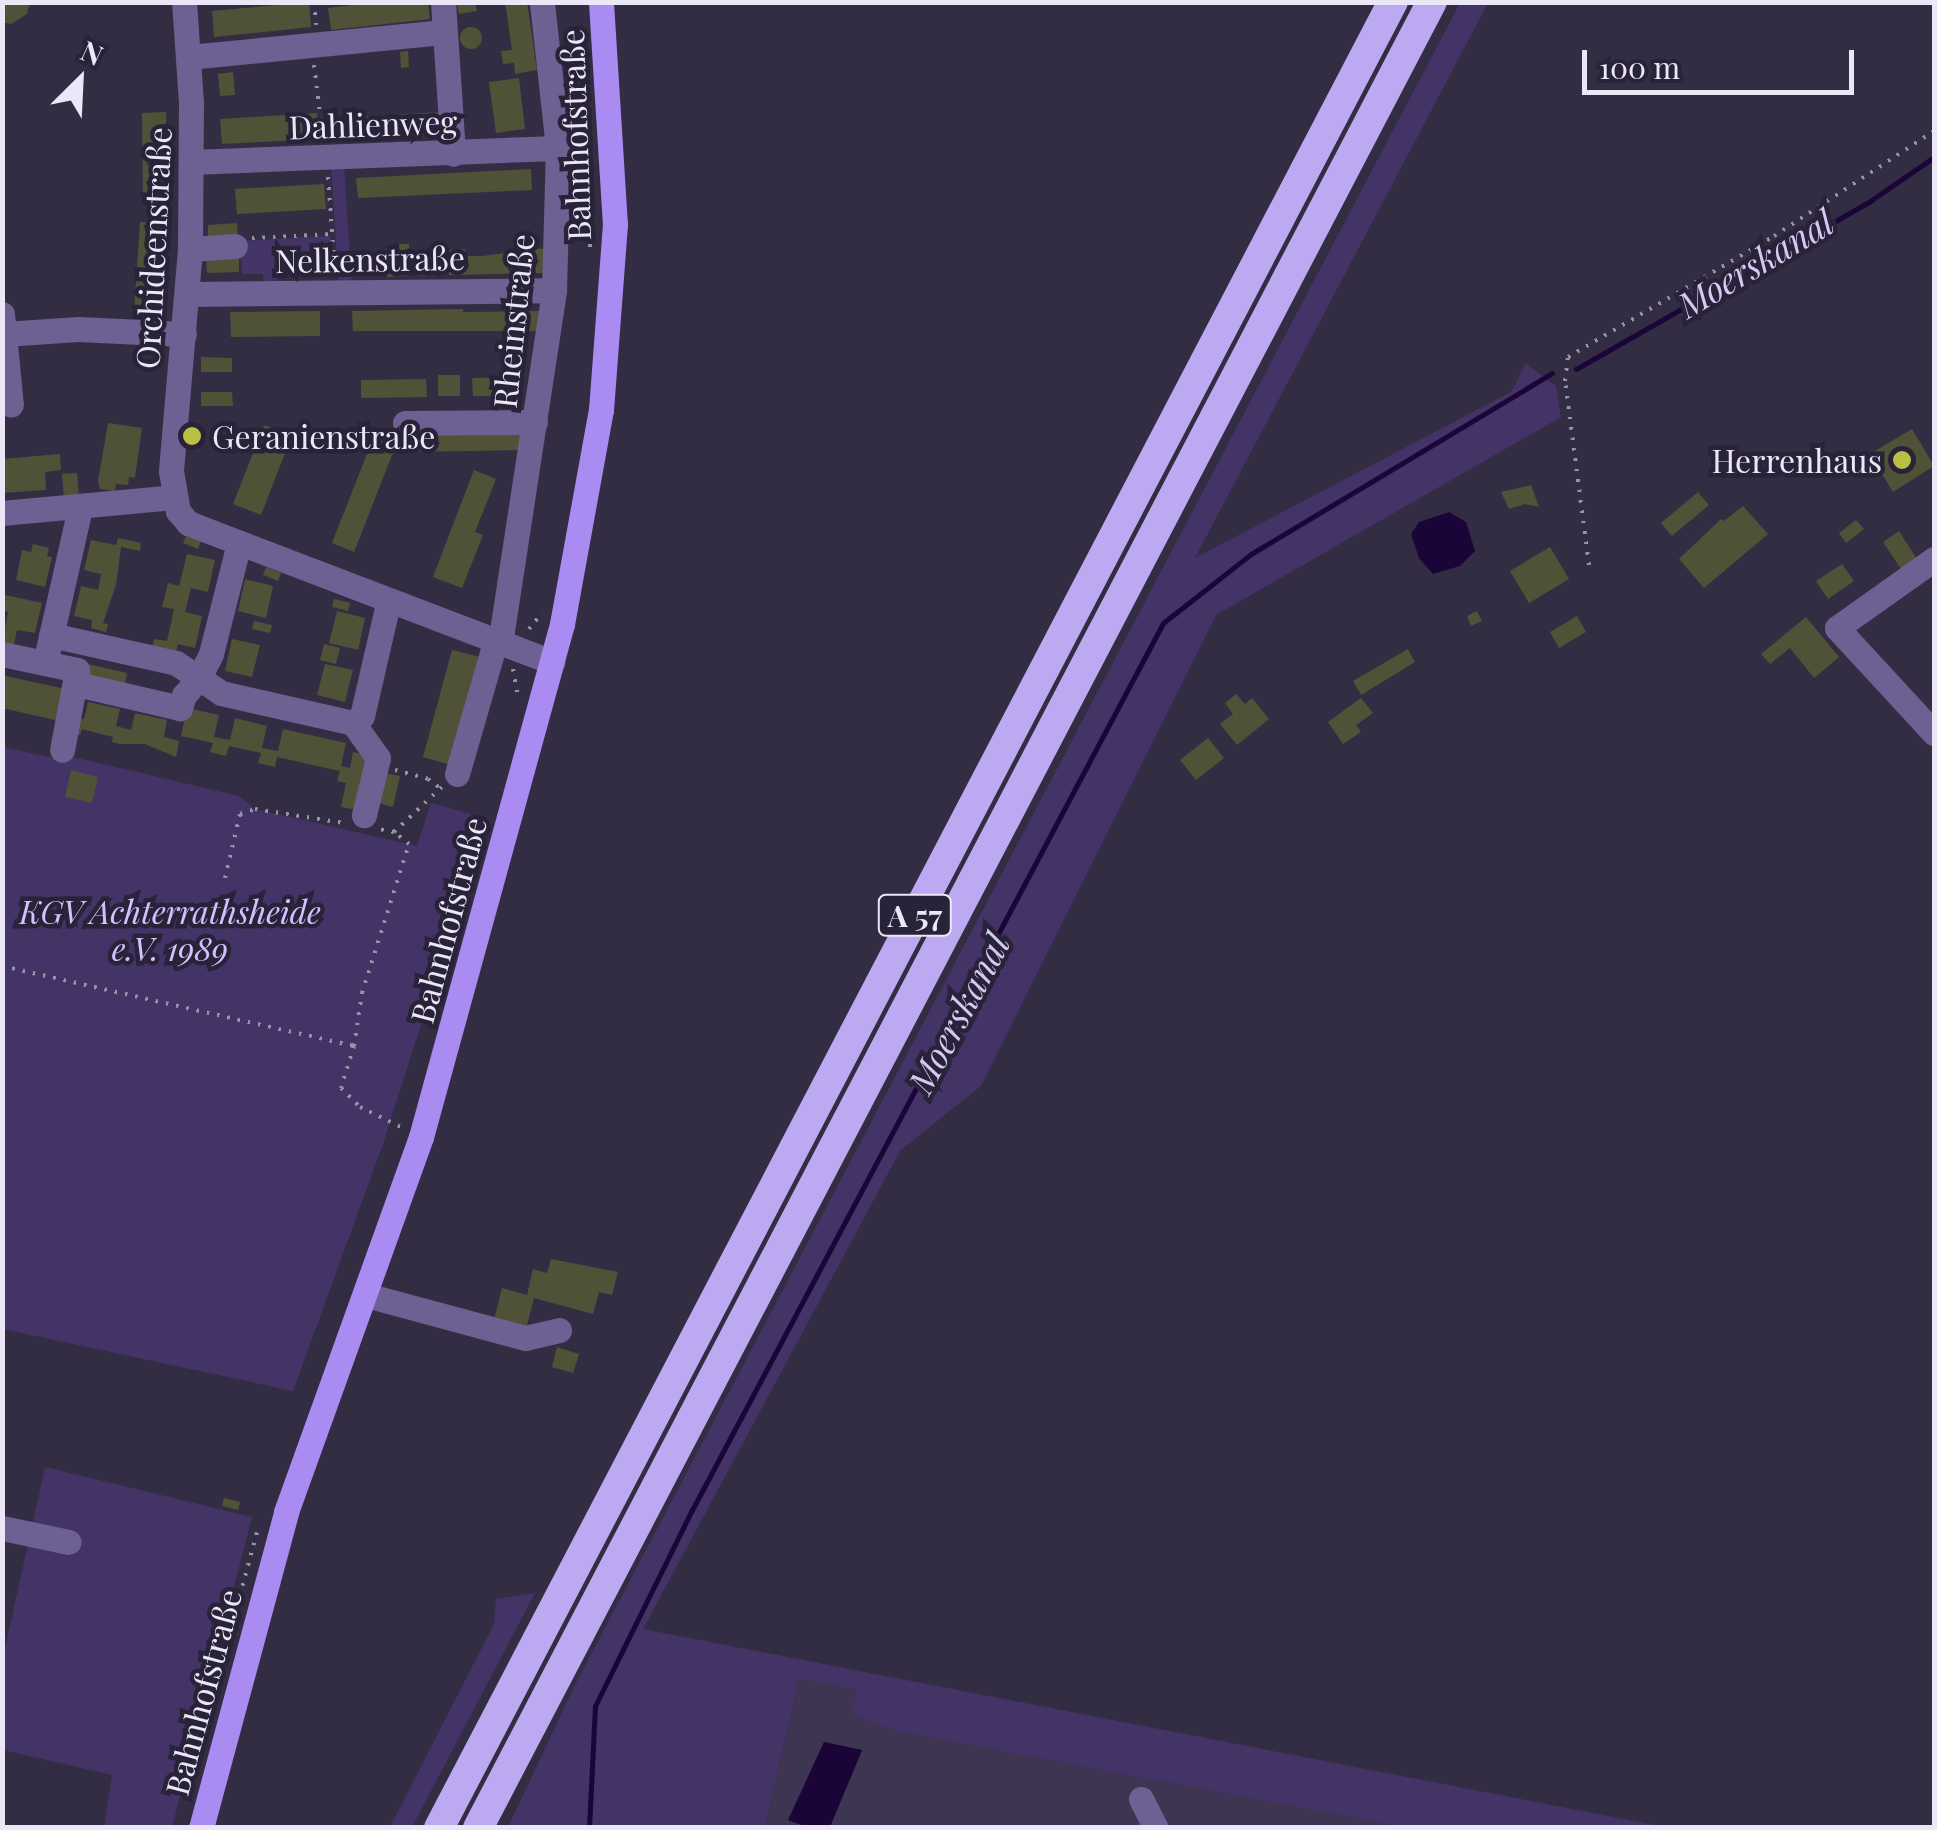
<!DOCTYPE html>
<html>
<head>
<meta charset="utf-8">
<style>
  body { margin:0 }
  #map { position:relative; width:1937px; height:1830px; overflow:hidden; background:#332d44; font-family:"Playfair Display",serif }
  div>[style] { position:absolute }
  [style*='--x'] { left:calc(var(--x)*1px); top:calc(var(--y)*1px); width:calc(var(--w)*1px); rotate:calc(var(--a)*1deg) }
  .built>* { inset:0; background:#3d3552 }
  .green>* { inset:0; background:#433366 }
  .water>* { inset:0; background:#1a0438 }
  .stream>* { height:5px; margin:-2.5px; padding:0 2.5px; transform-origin:2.5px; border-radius:2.5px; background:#1a0438 }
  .building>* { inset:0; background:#505237 }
  .round { border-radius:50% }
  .path>* { height:4px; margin-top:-2px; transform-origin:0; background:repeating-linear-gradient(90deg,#9893a6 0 2.5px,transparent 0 10.5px) }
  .minor>* { height:25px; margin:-12.5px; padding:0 12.5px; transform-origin:12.5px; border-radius:12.5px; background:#6d6092 }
  .major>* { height:25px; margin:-12.5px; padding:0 12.5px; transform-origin:12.5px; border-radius:12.5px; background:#aa8bf2 }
  .highway>* { height:30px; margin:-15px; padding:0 15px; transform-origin:15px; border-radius:15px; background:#bca9f2 }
  .dots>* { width:28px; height:28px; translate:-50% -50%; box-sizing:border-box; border:5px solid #292339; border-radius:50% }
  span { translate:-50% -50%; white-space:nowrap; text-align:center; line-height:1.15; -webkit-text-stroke:9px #292339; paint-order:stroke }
  .shield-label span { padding:2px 8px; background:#292339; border:2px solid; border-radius:8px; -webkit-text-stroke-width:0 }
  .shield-label { font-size:30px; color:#ebe7f6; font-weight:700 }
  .street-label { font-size:32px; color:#ebe7f6 }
  .poi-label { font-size:32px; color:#ebe7f6 }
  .left { translate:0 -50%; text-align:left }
  .right { translate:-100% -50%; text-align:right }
  .park-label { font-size:32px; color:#d1c1ff; font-style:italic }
  .water-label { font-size:35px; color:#d3c9f2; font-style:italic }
  .frame { position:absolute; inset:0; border:5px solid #ebe7f6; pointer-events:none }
  .north { position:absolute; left:30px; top:30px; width:100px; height:100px; -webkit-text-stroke:8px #292339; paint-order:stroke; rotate:24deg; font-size:28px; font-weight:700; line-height:40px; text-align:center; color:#ebe7f6 }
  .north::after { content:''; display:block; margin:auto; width:35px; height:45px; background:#ebe7f6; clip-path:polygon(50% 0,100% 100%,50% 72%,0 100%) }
  .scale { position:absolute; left:1582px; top:50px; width:272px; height:45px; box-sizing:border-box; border:5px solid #ebe7f6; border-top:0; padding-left:12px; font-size:30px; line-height:35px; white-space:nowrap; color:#ebe7f6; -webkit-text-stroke:8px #292339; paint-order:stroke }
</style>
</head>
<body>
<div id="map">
  <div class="built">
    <i style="clip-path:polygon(799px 1679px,857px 1690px,901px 1732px,1402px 1827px,830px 1827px,862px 1751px,824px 1742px,789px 1821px,807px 1827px,765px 1828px)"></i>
  </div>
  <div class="green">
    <i style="clip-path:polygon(1460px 3px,1488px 3px,1195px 558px,1511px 392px,1526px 364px,1556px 386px,1561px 417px,1216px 615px,981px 1086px,900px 1151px,643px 1629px,1665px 1827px,1402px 1827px,901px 1732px,851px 1714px,857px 1690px,799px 1679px,765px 1827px,508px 1827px,575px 1685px)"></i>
    <i style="clip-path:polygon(331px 165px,344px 165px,352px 286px,339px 286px)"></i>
    <i style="clip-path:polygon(330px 236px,334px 273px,277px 273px,277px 288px,264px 288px,263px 274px,242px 274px,240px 241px)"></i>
    <i style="clip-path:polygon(3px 747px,54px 758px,56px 753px,239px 796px,255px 809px,417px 846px,431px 803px,471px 814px,431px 993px,384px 1141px,293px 1391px,3px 1329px)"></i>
    <i style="clip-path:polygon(45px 1467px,252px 1517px,172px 1827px,104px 1827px,112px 1775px,3px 1750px,3px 1657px)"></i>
    <i style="clip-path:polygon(535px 1593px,412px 1827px,390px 1827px,494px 1624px,496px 1599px)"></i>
  </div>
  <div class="water">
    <i style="clip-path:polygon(1449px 512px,1466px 522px,1475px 551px,1460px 566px,1433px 574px,1419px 558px,1411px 534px,1419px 522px)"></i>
    <i style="clip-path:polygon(824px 1742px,862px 1750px,830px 1827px,807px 1827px,788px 1820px)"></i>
  </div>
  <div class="stream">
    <i style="--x:1576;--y:369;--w:339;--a:-29.7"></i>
    <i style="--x:1870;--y:201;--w:78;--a:-34.5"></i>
    <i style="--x:589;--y:1828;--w:122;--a:-87.2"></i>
    <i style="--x:595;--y:1706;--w:219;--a:-63.7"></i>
    <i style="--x:692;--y:1510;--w:1004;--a:-62.03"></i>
    <i style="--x:1163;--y:623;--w:112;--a:-38.1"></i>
    <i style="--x:1251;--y:554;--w:351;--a:-31"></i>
  </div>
  <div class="building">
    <i style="clip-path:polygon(2px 2px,30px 2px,27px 14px,11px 24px,2px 22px)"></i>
    <i style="clip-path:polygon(309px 2px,311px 27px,214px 37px,212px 11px)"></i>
    <i style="clip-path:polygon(378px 2px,428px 2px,430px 19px,331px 30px,328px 8px)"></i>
    <i style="clip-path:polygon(475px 2px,477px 11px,459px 14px,457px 4px)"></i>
    <i style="clip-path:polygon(505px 2px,527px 2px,537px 70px,515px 74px,514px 63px,503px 64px,501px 51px,512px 50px)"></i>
    <i class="round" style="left:460px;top:27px;width:22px;height:22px"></i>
    <i style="clip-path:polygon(408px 51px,409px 67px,401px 68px,400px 52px)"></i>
    <i style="clip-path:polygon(233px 72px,235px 95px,220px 96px,218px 74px)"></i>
    <i style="clip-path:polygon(519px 78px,525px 129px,496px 133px,489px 82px)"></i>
    <i style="clip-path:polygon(166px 112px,168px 202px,143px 202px,142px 113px)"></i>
    <i style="clip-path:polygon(444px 112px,445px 129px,437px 130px,438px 134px,338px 140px,336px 118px)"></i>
    <i style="clip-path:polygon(317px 113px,319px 139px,222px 144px,220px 119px)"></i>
    <i style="clip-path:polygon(531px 169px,532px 190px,358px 198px,356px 178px)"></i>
    <i style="clip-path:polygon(324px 184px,326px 209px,237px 214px,235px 189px)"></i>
    <i style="clip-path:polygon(140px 222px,164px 223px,158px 312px,134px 311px)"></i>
    <i style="clip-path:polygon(237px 223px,238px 238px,208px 239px,208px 225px)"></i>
    <i style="clip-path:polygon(399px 244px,409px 244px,410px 255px,400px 255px)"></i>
    <i style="clip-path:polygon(394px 248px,395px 258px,410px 257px,412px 275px,387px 277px,385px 249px)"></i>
    <i style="clip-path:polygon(546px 248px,547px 273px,449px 275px,448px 250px,465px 249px,466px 256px,482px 256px)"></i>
    <i style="clip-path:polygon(378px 256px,380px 274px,353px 276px,352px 259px)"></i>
    <i style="clip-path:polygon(426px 256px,428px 275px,418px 276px,417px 257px)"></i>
    <i style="clip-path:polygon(239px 257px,239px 272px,207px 273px,206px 259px)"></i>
    <i style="clip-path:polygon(463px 309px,463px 312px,539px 311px,539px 331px,353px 331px,352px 311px)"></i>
    <i style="clip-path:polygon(320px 311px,320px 336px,231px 337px,230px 312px)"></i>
    <i style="clip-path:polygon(201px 357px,232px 358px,232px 372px,201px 372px)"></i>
    <i style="clip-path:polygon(438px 375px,460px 375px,460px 396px,438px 396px)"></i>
    <i style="clip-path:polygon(520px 377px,520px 396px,473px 396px,472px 378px)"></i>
    <i style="clip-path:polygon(426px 379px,427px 397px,361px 398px,361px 380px)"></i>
    <i style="clip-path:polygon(201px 392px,232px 392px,233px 406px,201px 406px)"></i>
    <i style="clip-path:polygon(108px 423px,142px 428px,135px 478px,129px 477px,128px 485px,116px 484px,115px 491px,100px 489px,98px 481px)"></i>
    <i style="clip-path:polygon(264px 425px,292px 435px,261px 515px,233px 504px)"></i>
    <i style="clip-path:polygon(1912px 429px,1934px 466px,1893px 492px,1870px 454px)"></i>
    <i style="clip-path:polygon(522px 435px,522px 450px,410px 452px,410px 436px)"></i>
    <i style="clip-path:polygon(374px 436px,396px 445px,354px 552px,332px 543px)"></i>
    <i style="clip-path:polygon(60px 454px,61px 470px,45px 472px,46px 490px,2px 493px,2px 459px)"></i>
    <i style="clip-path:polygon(474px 470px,496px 479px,475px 532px,483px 535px,462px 588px,433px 577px)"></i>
    <i style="clip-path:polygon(77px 473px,79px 497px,64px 498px,62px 474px)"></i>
    <i style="clip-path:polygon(1531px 485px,1539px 507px,1525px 504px,1509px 509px,1501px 492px)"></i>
    <i style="clip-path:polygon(1698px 492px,1709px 505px,1672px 536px,1661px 523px)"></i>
    <i style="clip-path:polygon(1743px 506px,1768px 534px,1704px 588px,1679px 559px,1721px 519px,1724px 521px)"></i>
    <i style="clip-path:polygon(1856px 520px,1864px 529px,1846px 543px,1839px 533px)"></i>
    <i style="clip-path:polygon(1899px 531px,1917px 559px,1901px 569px,1883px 542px)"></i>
    <i style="clip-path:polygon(186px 536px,201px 541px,198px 549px,183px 543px)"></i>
    <i style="clip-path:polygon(118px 538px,141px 543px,140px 551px,121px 547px,116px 585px,103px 623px,108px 624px,106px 632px,91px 628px,92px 620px,74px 616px,81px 586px,98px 590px,101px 574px,84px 570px,91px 540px,116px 545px)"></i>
    <i style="clip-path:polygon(33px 544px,49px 548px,47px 556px,52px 557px,45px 587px,16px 580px,22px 550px,31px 552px)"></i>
    <i style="clip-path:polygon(1550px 547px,1569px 579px,1529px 603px,1510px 571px)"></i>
    <i style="clip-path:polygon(187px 554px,215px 560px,208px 592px,191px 588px,185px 612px,202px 616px,195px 648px,178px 644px,175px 656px,152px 651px,154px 639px,167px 641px,174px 609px,162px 607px,168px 583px,179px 586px)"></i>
    <i style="clip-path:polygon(1842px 564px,1854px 581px,1828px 599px,1816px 581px)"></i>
    <i style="clip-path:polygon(266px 567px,281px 573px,278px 581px,263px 575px)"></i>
    <i style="clip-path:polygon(245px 579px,273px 586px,266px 618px,238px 611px)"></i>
    <i style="clip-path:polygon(5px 595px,42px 603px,35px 633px,17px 630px,14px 645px,2px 643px,8px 612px,2px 610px)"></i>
    <i style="clip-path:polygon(334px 599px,350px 603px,348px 611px,332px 607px)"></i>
    <i style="clip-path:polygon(337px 611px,365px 618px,358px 650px,329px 643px)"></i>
    <i style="clip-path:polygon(1477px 611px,1482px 621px,1471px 626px,1467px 616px)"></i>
    <i style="clip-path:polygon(1577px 616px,1586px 632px,1559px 648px,1550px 632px)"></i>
    <i style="clip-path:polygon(1806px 617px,1839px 657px,1814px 678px,1790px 648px,1770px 664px,1761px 654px)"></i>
    <i style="clip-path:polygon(254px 621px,272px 625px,270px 633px,252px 629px)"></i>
    <i style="clip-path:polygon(232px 639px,260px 645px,252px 677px,225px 671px)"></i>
    <i style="clip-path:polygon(324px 644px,340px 648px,336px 664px,320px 660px)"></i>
    <i style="clip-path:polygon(1408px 649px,1415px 662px,1361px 695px,1353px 681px)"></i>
    <i style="clip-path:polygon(452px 650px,480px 657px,451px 765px,423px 757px)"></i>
    <i style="clip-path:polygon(88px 664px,127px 673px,124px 689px,84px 680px)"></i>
    <i style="clip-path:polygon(325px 664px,353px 670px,345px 702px,317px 695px)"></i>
    <i style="clip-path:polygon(6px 676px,70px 690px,55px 720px,2px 708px,2px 678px)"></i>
    <i style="clip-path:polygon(1236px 694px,1245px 704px,1252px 698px,1269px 719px,1237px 745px,1220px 724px,1233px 714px,1225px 703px)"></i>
    <i style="clip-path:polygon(1361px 698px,1373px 713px,1356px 725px,1361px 732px,1343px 744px,1328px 722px)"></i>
    <i style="clip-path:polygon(88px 702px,120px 709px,116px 726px,131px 730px,135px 713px,167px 720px,164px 737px,179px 741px,176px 757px,145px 744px,120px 744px,112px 742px,113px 737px,82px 729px,80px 735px,73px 733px,76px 717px,84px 719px)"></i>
    <i style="clip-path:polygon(187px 708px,219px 715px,214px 737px,230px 740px,235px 718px,267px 726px,262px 748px,278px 751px,283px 729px,346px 743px,341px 766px,350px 768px,353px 752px,369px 755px,357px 810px,341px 807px,346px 783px,337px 781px,340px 771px,277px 757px,275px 767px,258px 763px,261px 753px,229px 746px,226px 756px,210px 752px,213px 743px,181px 736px)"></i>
    <i style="clip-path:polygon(1208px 738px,1224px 758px,1196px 780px,1180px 760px)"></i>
    <i style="clip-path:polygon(71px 770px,98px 777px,92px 803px,65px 797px)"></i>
    <i style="clip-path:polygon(385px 773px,400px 776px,393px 807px,378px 803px)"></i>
    <i style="clip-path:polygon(551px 1259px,618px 1272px,612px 1295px,599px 1292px,593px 1314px,534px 1298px,526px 1329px,494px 1320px,502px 1288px,527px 1295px,533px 1269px,547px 1273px)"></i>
    <i style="clip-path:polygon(557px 1347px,579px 1354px,573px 1373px,552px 1367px)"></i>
    <i style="clip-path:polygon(224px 1498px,240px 1502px,238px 1510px,222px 1506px)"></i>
  </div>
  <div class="path">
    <i style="--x:314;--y:2;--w:23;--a:85"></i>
    <i style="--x:314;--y:65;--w:74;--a:83"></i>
    <i style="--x:328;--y:177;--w:96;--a:85.8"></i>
    <i style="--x:252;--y:238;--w:80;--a:-2.9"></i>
    <i style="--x:590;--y:247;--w:45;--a:-90"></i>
    <i style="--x:1589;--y:565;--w:186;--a:-97.4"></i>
    <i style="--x:1565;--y:381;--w:24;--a:-83"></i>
    <i style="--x:1568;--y:357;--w:239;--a:-30.4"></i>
    <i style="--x:1774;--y:236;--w:191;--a:-33.3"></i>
    <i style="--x:529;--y:629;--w:21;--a:-51"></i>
    <i style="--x:513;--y:669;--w:29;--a:80"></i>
    <i style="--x:395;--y:770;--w:34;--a:15"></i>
    <i style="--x:428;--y:779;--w:15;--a:37"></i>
    <i style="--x:394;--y:832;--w:66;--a:-43.2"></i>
    <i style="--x:225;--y:878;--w:66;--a:-76.8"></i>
    <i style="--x:240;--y:814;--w:16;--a:-18"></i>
    <i style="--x:255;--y:809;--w:90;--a:8.9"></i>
    <i style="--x:2;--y:966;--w:361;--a:12.8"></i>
    <i style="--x:354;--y:1046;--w:44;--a:107.2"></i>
    <i style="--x:341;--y:1088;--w:27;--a:45"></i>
    <i style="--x:360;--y:1107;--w:48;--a:26"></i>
    <i style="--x:354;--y:1046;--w:54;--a:-81.4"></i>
    <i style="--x:362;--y:993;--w:156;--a:-72.5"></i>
    <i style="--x:409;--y:844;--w:19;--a:-141"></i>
    <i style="--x:394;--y:832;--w:16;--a:-169"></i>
    <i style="--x:215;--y:1687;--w:161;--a:-74.8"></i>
  </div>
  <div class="minor">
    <i style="--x:184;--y:2;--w:101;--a:86"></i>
    <i style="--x:191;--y:103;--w:146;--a:90.4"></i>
    <i style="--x:190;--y:249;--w:223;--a:94.9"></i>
    <i style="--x:171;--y:471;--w:41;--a:80.1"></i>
    <i style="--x:178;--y:511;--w:16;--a:50"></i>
    <i style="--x:188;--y:523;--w:390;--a:20.9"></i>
    <i style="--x:443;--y:2;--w:152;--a:86.2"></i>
    <i style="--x:189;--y:57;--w:257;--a:-5.6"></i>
    <i style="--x:191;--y:162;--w:367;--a:-2.2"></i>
    <i style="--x:190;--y:249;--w:45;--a:-3.8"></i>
    <i style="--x:188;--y:294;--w:366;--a:-0.6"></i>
    <i style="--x:2;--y:314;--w:20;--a:84"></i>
    <i style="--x:4;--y:334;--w:74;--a:-3.9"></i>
    <i style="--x:78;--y:329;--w:106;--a:2.7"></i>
    <i style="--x:4;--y:334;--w:71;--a:84.4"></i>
    <i style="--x:405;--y:423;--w:130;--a:-0.4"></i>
    <i style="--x:2;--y:513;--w:172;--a:-5.3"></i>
    <i style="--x:239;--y:543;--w:114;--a:104.2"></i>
    <i style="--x:211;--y:654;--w:27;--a:117"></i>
    <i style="--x:199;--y:678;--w:27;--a:34"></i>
    <i style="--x:221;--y:693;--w:135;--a:12.8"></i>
    <i style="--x:353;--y:723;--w:11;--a:-38"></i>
    <i style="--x:362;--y:716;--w:116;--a:-77"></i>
    <i style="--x:1934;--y:559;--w:119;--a:144.6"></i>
    <i style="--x:1837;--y:628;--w:143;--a:47.3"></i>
    <i style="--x:51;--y:635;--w:128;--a:12.6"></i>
    <i style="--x:176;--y:663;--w:27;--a:33"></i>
    <i style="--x:199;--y:678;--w:23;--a:131"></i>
    <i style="--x:184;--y:695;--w:14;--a:107"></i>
    <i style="--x:180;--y:708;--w:106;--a:-166.9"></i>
    <i style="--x:500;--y:644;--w:358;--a:-81.3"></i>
    <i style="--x:554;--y:290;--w:142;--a:-88.4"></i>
    <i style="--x:558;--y:148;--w:147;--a:-96.3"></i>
    <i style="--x:2;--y:654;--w:77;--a:12"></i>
    <i style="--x:77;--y:670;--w:81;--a:100.6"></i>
    <i style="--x:45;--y:663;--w:159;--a:-77.3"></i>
    <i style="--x:353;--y:723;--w:43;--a:54.5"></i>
    <i style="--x:378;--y:758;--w:59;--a:103.8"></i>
    <i style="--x:457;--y:774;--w:137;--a:-73.9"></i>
    <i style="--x:366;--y:1295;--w:165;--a:15.1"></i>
    <i style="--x:525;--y:1338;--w:35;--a:-13"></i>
    <i style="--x:2;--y:1528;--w:68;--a:11.8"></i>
    <i style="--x:1141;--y:1799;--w:33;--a:63"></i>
  </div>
  <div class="major">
    <i style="--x:201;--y:1828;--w:327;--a:-74.9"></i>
    <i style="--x:286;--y:1512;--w:399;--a:-70.2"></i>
    <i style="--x:421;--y:1137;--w:532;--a:-74.63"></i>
    <i style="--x:562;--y:624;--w:218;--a:-79.7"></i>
    <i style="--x:601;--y:410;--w:186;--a:-85.7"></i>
    <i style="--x:615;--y:225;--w:223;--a:-93.6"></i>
  </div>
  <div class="highway">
    <i style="--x:439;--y:1828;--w:2060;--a:-62.42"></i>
    <i style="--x:478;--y:1828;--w:2060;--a:-62.42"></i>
  </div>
  <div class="dots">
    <i style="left:192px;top:436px;background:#bac045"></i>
    <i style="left:1902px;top:460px;background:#bac045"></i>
  </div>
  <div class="shield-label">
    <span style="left:915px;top:915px">A 57</span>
  </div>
  <div class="street-label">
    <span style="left:373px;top:124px;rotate:-2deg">Dahlienweg</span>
    <span style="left:575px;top:135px;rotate:-92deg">Bahnhofstraße</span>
    <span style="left:153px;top:248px;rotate:-87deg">Orchideenstraße</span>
    <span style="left:370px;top:259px;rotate:-1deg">Nelkenstraße</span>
    <span style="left:513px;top:321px;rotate:-84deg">Rheinstraße</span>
    <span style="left:448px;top:920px;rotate:-75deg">Bahnhofstraße</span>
    <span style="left:203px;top:1692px;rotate:-75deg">Bahnhofstraße</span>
  </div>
  <div class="poi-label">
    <span class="left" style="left:212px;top:436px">Geranienstraße</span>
    <span class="right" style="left:1882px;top:460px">Herrenhaus</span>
  </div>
  <div class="park-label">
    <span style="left:170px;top:930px">KGV Achterrathsheide<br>e.V. 1989</span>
  </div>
  <div class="water-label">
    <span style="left:1755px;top:263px;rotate:-31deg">Moerskanal</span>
    <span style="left:958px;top:1013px;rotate:-62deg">Moerskanal</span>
  </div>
  <div class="frame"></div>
  <div class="north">N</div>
  <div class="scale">100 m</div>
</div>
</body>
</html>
